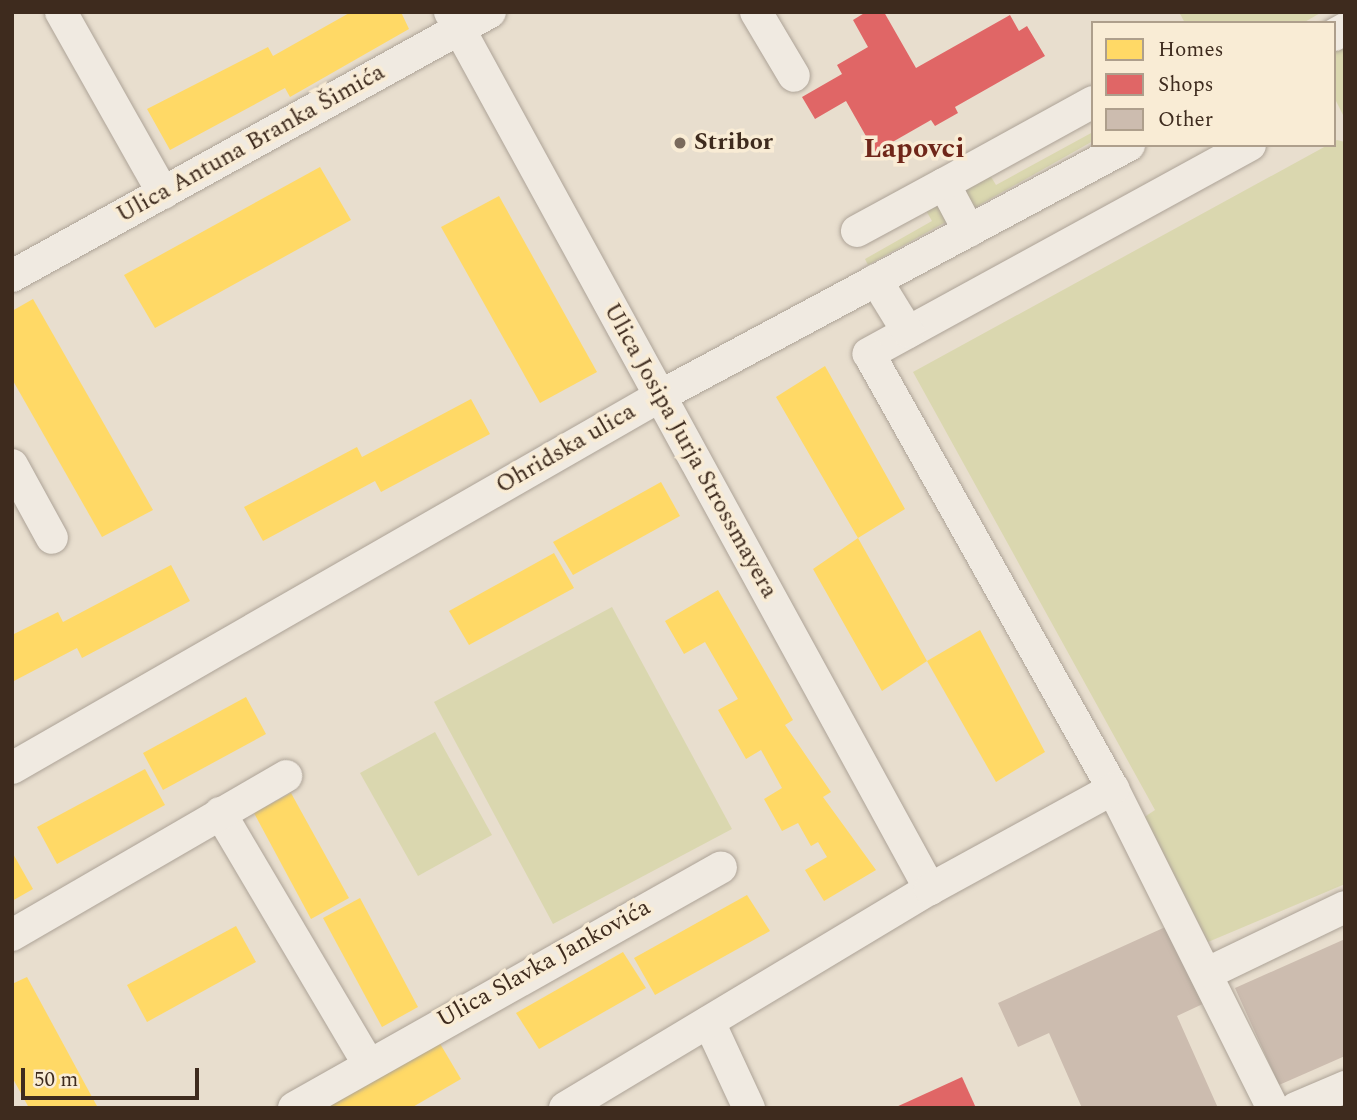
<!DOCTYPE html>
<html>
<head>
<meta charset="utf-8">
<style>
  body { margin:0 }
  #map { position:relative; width:1357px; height:1120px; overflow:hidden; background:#e8dece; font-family:Spectral,serif }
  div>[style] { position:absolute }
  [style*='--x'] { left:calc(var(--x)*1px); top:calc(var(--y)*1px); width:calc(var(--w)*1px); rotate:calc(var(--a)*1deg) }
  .green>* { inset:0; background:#dad7af }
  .homes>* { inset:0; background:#ffd966 }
  .shops>* { inset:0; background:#e06666 }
  .building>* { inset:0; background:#ccbcaf }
  .roads { filter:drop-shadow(0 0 2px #ada397) drop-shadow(0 0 2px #ada397) }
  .minor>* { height:32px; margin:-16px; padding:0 16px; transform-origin:16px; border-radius:16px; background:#f0eae1 }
  .dots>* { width:19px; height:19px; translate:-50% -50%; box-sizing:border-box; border:4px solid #f9ecd5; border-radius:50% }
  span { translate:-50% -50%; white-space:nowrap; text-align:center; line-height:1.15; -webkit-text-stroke:7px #f9ecd5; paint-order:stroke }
  .poi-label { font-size:24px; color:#3e2b1e; font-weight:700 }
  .left { translate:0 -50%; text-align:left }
  .street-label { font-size:24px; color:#3e2b1e }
  .quarter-label { font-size:28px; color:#6f2619; font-weight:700 }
  .frame { position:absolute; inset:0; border:14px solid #3e2b1e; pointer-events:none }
  .legend { position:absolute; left:1091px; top:21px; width:245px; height:126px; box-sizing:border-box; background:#f9ecd5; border:2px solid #ae9f8c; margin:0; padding:9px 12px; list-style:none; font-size:21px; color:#3e2b1e }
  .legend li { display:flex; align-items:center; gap:14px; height:35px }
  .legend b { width:35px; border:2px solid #ae9f8c }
  .scale { position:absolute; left:21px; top:1068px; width:178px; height:32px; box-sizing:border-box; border:4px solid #3e2b1e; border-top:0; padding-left:9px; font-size:21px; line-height:24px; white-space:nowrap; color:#3e2b1e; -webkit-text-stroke:5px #f9ecd5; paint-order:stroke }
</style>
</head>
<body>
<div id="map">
  <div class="green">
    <i style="clip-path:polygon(1179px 12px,1322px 12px,1303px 23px,1185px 23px)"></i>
    <i style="clip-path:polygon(1345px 43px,1345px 119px,1334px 97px,1334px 49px)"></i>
    <i style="clip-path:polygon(1093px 132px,1093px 141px,969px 211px,962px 189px,988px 172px,996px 185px)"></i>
    <i style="clip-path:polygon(1337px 140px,1345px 142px,1345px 884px,1208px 942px,1143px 818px,1155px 810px,913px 372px)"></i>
    <i style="clip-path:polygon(937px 205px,953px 218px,868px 265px,865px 259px,932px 221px,924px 207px)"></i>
    <i style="clip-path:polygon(612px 607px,732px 829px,553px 924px,434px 702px)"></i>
    <i style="clip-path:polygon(435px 732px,492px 835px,418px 876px,360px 773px)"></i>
  </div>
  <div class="homes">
    <i style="clip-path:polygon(351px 12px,401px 12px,409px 29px,290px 97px,285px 88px,170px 150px,147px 109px,268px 47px,273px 56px)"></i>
    <i style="clip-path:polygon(320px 167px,351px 220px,155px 328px,124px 275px)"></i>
    <i style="clip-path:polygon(499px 196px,597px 372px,540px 403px,441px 227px)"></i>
    <i style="clip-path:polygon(33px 299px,153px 510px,102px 537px,12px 379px,12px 311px)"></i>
    <i style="clip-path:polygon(825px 366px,905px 509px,858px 538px,927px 661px,882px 691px,813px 569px,858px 538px,776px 397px)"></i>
    <i style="clip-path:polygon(471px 399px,490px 434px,381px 492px,375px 481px,263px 541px,244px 507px,357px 447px,362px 457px)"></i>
    <i style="clip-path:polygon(661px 482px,680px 516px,573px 575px,553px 542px)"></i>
    <i style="clip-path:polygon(554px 553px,574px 588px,469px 645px,449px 611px)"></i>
    <i style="clip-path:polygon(171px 565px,190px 601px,82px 658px,77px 648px,12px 682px,12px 635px,58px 612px,63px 622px)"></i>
    <i style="clip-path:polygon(718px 590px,793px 720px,785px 725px,831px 792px,823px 797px,876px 870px,824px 901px,805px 870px,827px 857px,818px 842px,811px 846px,798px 823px,782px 831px,764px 799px,782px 788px,761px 750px,746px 759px,718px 710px,738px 699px,705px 642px,684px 654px,665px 621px)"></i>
    <i style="clip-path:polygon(980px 630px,1045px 752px,996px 782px,927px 661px)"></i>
    <i style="clip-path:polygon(246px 697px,266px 734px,163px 790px,143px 753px)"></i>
    <i style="clip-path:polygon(145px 769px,165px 805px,57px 864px,37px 827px)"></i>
    <i style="clip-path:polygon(291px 793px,349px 898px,311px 919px,254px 813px)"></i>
    <i style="clip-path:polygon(12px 852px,33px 889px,12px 901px)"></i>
    <i style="clip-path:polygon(747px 895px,770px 931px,655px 995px,634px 958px)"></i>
    <i style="clip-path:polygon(360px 898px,418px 1007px,382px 1027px,323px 918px)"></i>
    <i style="clip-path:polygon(236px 926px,256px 962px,147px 1022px,127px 985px)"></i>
    <i style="clip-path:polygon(623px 952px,646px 988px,539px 1049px,516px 1013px)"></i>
    <i style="clip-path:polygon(27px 977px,98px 1108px,29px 1108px,12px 1077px,12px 984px)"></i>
    <i style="clip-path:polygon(439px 1042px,461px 1079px,411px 1108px,324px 1108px)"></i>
  </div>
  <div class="shops">
    <i style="clip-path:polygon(866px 12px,884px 12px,916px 68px,1010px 15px,1019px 31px,1027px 26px,1045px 56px,955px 107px,958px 113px,935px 126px,931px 120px,875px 152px,846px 101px,815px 119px,802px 97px,842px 74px,837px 65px,868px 47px,853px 20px)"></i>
    <i style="clip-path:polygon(962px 1077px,976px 1108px,894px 1108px)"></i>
  </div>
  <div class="building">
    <i style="clip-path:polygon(1172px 924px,1207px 1002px,1177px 1016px,1218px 1108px,1082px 1108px,1049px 1033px,1018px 1047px,998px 1003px)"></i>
    <i style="clip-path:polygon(1345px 939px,1345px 1056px,1279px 1085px,1235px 988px)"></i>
  </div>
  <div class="roads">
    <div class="minor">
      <i style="--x:61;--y:12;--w:208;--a:60.6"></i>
      <i style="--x:450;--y:12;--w:1000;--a:61.31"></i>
      <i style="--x:756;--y:12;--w:74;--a:59.3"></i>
      <i style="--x:1334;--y:35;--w:13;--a:-29"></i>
      <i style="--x:1250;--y:145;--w:435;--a:151.3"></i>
      <i style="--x:869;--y:354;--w:499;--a:60.7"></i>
      <i style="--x:1113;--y:789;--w:357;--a:63.4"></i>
      <i style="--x:857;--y:231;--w:99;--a:-28.4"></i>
      <i style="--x:969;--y:231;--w:53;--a:-118"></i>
      <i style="--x:944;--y:184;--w:170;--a:-28.8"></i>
      <i style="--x:12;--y:276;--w:546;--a:-28.91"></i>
      <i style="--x:876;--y:280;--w:61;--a:58.4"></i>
      <i style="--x:12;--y:465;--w:83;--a:61.3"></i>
      <i style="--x:12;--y:768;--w:747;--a:-29.86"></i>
      <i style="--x:660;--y:396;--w:532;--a:-28.15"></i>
      <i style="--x:220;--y:813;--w:289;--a:59.4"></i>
      <i style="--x:12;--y:935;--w:317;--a:-30.1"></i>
      <i style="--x:1210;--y:972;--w:150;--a:-25.7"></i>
      <i style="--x:709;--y:1022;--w:95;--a:65.1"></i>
      <i style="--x:294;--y:1108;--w:490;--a:-29.4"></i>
      <i style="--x:565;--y:1108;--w:426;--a:-31"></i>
      <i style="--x:930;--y:889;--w:209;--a:-28.7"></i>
      <i style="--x:1296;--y:1108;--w:53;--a:-23.2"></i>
    </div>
  </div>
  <div class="dots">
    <i style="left:680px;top:143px;background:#7a6a5c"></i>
  </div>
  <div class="poi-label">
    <span class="left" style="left:694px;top:143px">Stribor</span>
  </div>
  <div class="street-label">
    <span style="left:251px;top:144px;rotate:-29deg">Ulica Antuna Branka Šimića</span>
    <span style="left:566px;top:449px;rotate:-30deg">Ohridska ulica</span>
    <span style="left:690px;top:451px;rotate:61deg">Ulica Josipa Jurja Strossmayera</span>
    <span style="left:544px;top:964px;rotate:-29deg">Ulica Slavka Jankovića</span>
  </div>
  <div class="quarter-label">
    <span style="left:914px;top:149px">Lapovci</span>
  </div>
  <div class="frame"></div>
  <ul class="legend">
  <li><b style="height:19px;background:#ffd966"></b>Homes</li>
  <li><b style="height:19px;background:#e06666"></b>Shops</li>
  <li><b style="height:19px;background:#ccbcaf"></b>Other</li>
  </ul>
  <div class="scale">50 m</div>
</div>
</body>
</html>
